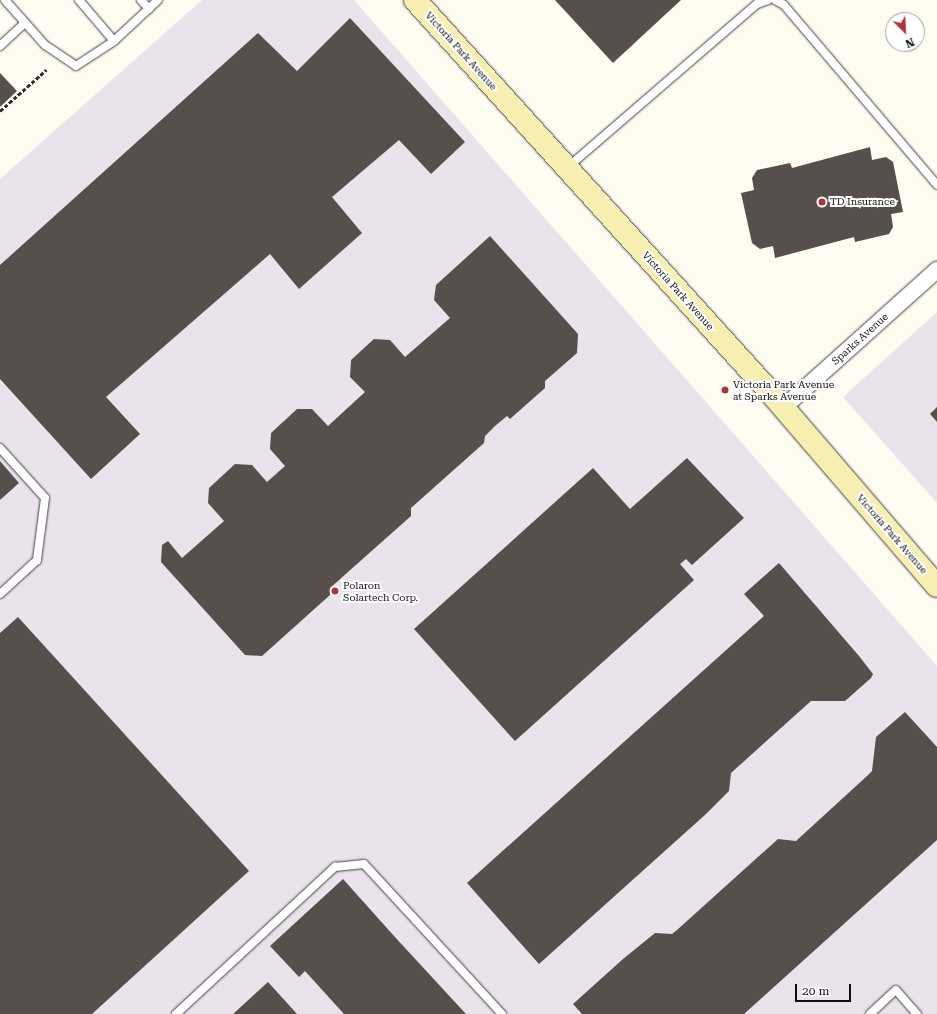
<!DOCTYPE html>
<html>
<head>
<meta charset="utf-8">
<style>
  body { margin:0 }
  #map { position:relative; width:937px; height:1014px; overflow:hidden; background:#fefbf0; font-family:"Roboto Serif",serif }
  div>[style] { position:absolute }
  [style*='--x'] { left:calc(var(--x)*1px); top:calc(var(--y)*1px); width:calc(var(--w)*1px); rotate:calc(var(--a)*1deg) }
  .industrial>* { inset:0; background:#ebe3ec }
  .building>* { inset:0; background:#564f4b }
  .path>* { height:2.5px; margin-top:-1.25px; transform-origin:0; background:repeating-linear-gradient(90deg,#303030 0 4px,transparent 0 6px) }
  .roads { filter:drop-shadow(0 0 1px #414141) drop-shadow(0 0 1px #414141) }
  .lane>* { height:8px; margin:-4px; padding:0 4px; transform-origin:4px; border-radius:4px; background:#fff }
  .street>* { height:16px; margin:-8px; padding:0 8px; transform-origin:8px; border-radius:8px; background:#fff }
  .secondary>* { height:22px; margin:-11px; padding:0 11px; transform-origin:11px; border-radius:11px; background:#f7efb1 }
  .dots>* { width:11px; height:11px; translate:-50% -50%; box-sizing:border-box; border:2px solid #fff; border-radius:50% }
  span { translate:-50% -50%; white-space:nowrap; text-align:center; line-height:1.15; -webkit-text-stroke:4px #fff; paint-order:stroke }
  .street-label { font-size:10px; color:#0e0e0e }
  .poi-label { font-size:10px; color:#0e0e0e }
  .left { translate:0 -50%; text-align:left }
  .north { position:absolute; left:885px; top:12px; width:40px; height:40px; box-sizing:border-box; background:#fff; border:1px solid #9f9f9f; border-radius:50%; rotate:156deg; font-size:11px; font-weight:700; line-height:16px; text-align:center; color:#0e0e0e }
  .north::after { content:''; display:block; margin:auto; width:14px; height:18px; background:#b13339; clip-path:polygon(50% 0,100% 100%,50% 72%,0 100%) }
  .scale { position:absolute; left:795px; top:984px; width:56px; height:18px; box-sizing:border-box; border:2px solid #0e0e0e; border-top:0; padding-left:5px; font-size:12px; line-height:14px; white-space:nowrap; color:#0e0e0e; -webkit-text-stroke:3px #fff; paint-order:stroke }
</style>
</head>
<body>
<div id="map">
  <div class="industrial">
    <i style="clip-path:polygon(202px 0,354px 0,937px 666px,937px 1014px,0 1014px,0 179px)"></i>
    <i style="clip-path:polygon(937px 312px,937px 503px,843px 397px)"></i>
  </div>
  <div class="building">
    <i style="clip-path:polygon(555px 0,681px 0,613px 63px)"></i>
    <i style="clip-path:polygon(350px 18px,465px 142px,431px 174px,399px 140px,332px 197px,362px 233px,299px 289px,270px 254px,106px 397px,140px 434px,91px 479px,0 379px,0 265px,258px 33px,297px 71px)"></i>
    <i style="clip-path:polygon(0 73px,17px 91px,0 107px)"></i>
    <i style="clip-path:polygon(870px 147px,872px 160px,886px 157px,893px 162px,903px 212px,891px 214px,893px 227px,889px 234px,855px 242px,854px 237px,775px 258px,773px 246px,760px 249px,752px 243px,741px 193px,754px 190px,752px 178px,757px 170px,790px 163px,792px 168px)"></i>
    <i style="clip-path:polygon(490px 236px,578px 334px,577px 353px,545px 381px,545px 388px,510px 419px,507px 416px,495px 426px,485px 436px,484px 443px,411px 508px,411px 516px,330px 588px,330px 595px,262px 656px,245px 655px,161px 562px,162px 545px,168px 541px,182px 558px,224px 521px,208px 503px,209px 488px,235px 464px,252px 465px,267px 482px,285px 466px,270px 449px,271px 433px,297px 409px,312px 409px,328px 426px,365px 392px,350px 377px,351px 360px,374px 339px,390px 340px,405px 357px,450px 318px,434px 300px,436px 285px)"></i>
    <i style="clip-path:polygon(937px 407px,937px 422px,930px 414px)"></i>
    <i style="clip-path:polygon(687px 458px,744px 518px,692px 565px,686px 559px,680px 564px,694px 580px,515px 741px,414px 629px,593px 468px,630px 509px)"></i>
    <i style="clip-path:polygon(0 461px,19px 483px,0 500px)"></i>
    <i style="clip-path:polygon(779px 563px,859px 656px,873px 674px,871px 678px,845px 701px,811px 701px,731px 773px,729px 791px,706px 814px,539px 964px,467px 883px,764px 616px,744px 594px)"></i>
    <i style="clip-path:polygon(18px 617px,249px 871px,92px 1014px,0 1014px,0 633px)"></i>
    <i style="clip-path:polygon(905px 712px,937px 747px,937px 840px,744px 1014px,582px 1014px,573px 1004px,623px 959px,655px 933px,672px 934px,677px 930px,778px 839px,796px 841px,867px 776px,872px 771px,876px 737px)"></i>
    <i style="clip-path:polygon(343px 879px,394px 936px,466px 1014px,344px 1014px,305px 971px,299px 977px,270px 946px)"></i>
    <i style="clip-path:polygon(268px 982px,297px 1014px,233px 1014px)"></i>
  </div>
  <div class="path">
    <i style="--x:0;--y:111;--w:62;--a:-41.7"></i>
  </div>
  <div class="roads">
    <div class="lane">
      <i style="--x:5;--y:0;--w:60;--a:48.4"></i>
      <i style="--x:45;--y:45;--w:37;--a:34"></i>
      <i style="--x:76;--y:66;--w:45;--a:-33.3"></i>
      <i style="--x:79;--y:0;--w:54;--a:49.5"></i>
      <i style="--x:114;--y:41;--w:60;--a:-43"></i>
      <i style="--x:141;--y:0;--w:12;--a:48"></i>
      <i style="--x:775;--y:0;--w:10;--a:29"></i>
      <i style="--x:784;--y:5;--w:236;--a:49.6"></i>
      <i style="--x:0;--y:46;--w:34;--a:-43"></i>
      <i style="--x:568;--y:167;--w:250;--a:-40.8"></i>
      <i style="--x:757;--y:4;--w:12;--a:-20"></i>
      <i style="--x:0;--y:448;--w:67;--a:48"></i>
      <i style="--x:45;--y:498;--w:63;--a:97.4"></i>
      <i style="--x:37;--y:560;--w:50;--a:137.4"></i>
      <i style="--x:176;--y:1014;--w:217;--a:-42.8"></i>
      <i style="--x:335;--y:867;--w:29;--a:-6"></i>
      <i style="--x:364;--y:864;--w:204;--a:47.4"></i>
      <i style="--x:870;--y:1014;--w:35;--a:-43"></i>
      <i style="--x:896;--y:990;--w:32;--a:49"></i>
    </div>
    <div class="street">
      <i style="--x:783;--y:408;--w:207;--a:-41.9"></i>
    </div>
    <div class="secondary">
      <i style="--x:415;--y:0;--w:527;--a:47.84"></i>
      <i style="--x:769;--y:391;--w:257;--a:49.3"></i>
    </div>
  </div>
  <div class="dots">
    <i style="left:822px;top:202px;background:#b13339"></i>
    <i style="left:725px;top:390px;background:#b13339"></i>
    <i style="left:335px;top:591px;background:#b13339"></i>
  </div>
  <div class="street-label">
    <span style="left:461px;top:51px;rotate:48deg">Victoria Park Avenue</span>
    <span style="left:678px;top:291px;rotate:48deg">Victoria Park Avenue</span>
    <span style="left:860px;top:339px;rotate:-42deg">Sparks Avenue</span>
    <span style="left:892px;top:534px;rotate:49deg">Victoria Park Avenue</span>
  </div>
  <div class="poi-label">
    <span class="left" style="left:830px;top:202px">TD Insurance</span>
    <span class="left" style="left:733px;top:390px">Victoria Park Avenue<br>at Sparks Avenue</span>
    <span class="left" style="left:343px;top:591px">Polaron<br>Solartech Corp.</span>
  </div>
  <div class="north">N</div>
  <div class="scale">20 m</div>
</div>
</body>
</html>
